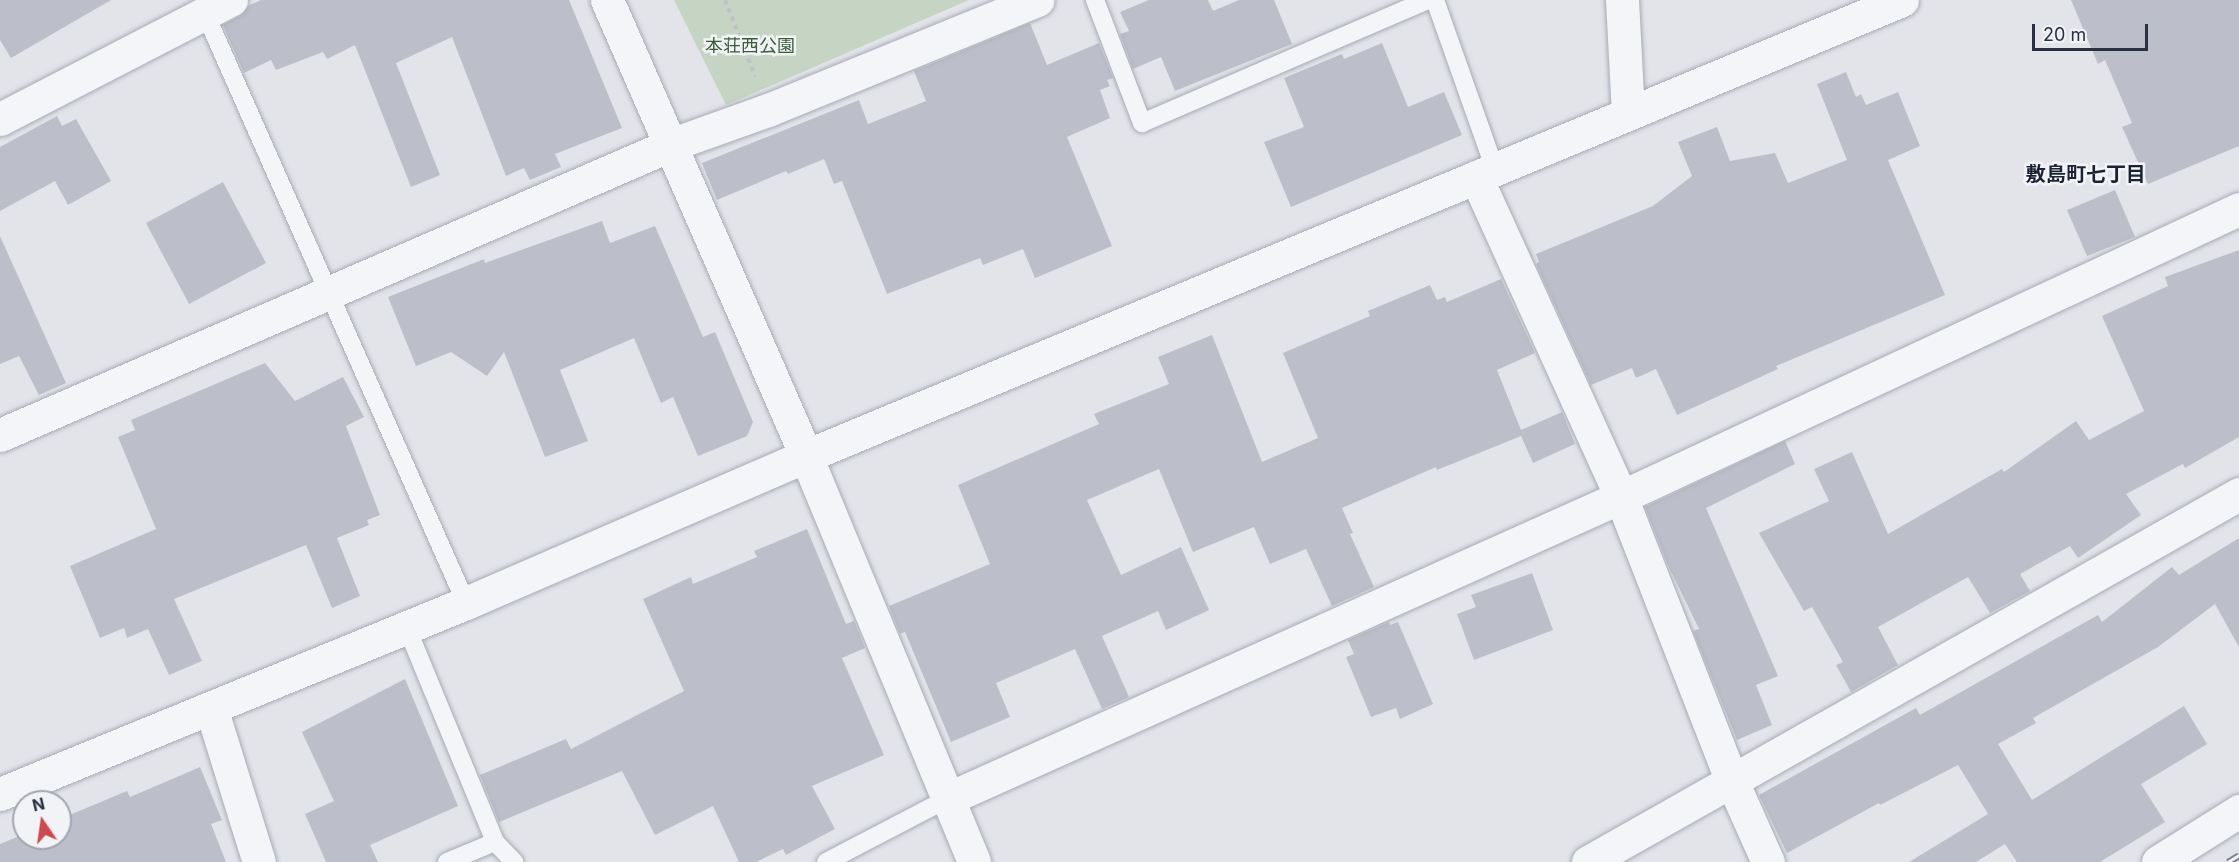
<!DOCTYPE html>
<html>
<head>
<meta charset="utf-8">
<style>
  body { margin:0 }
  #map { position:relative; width:2239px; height:862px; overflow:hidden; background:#e2e4ea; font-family:Inter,"Noto Sans JP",sans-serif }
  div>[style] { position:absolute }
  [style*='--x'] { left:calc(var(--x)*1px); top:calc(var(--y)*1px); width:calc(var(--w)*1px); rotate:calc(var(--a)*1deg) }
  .green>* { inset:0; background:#c5d4c3 }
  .building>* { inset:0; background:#bcbfca }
  .path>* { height:4px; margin-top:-2px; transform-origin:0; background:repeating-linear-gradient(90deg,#bfc2c9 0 4.5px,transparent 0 9px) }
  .roads { filter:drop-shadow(0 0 2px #a7aab4) drop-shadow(0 0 2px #a7aab4) }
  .service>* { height:18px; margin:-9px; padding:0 9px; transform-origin:9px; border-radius:9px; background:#f4f5f8 }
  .minor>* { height:33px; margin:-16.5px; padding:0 16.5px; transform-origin:16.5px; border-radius:16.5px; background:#f4f5f8 }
  .tertiary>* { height:33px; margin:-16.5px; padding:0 16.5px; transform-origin:16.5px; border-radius:16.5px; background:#f4f5f8 }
  .rail>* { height:7px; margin-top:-3.5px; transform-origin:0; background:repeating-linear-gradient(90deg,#f1f3f7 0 14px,#7b8193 0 28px); box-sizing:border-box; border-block:2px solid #7b8193 }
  span { translate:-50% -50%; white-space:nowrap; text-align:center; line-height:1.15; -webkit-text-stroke:5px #f1f3f7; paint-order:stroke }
  .park-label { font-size:18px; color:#3a5d37 }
  .neighbourhood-label { font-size:20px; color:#1c2133; font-weight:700 }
  .north { position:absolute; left:12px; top:790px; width:60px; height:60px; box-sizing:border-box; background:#f1f3f7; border:2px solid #a1a5af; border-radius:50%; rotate:347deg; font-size:16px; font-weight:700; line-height:24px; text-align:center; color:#2a3042 }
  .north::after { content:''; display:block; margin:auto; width:21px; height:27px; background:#cd494c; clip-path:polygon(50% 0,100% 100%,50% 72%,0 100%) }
  .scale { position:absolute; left:2032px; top:24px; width:116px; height:27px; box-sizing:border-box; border:3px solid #2a3042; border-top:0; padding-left:8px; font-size:18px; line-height:21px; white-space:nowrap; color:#2a3042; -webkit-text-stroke:4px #f1f3f7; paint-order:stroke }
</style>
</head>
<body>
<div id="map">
  <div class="green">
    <i style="clip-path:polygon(674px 0,969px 0,726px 105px)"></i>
  </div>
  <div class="building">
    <i style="clip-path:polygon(0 0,111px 0,11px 58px,0 40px)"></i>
    <i style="clip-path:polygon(261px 0,569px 0,622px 128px,555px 154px,561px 167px,530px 180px,524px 168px,506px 176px,452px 37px,396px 63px,440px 175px,411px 187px,355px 45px,327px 59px,323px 52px,276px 70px,271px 60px,244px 73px,223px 25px,240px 16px,248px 6px)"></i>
    <i style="clip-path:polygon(1149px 0,1208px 0,1213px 11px,1239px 0,1274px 0,1292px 44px,1175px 91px,1161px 57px,1133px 69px,1120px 34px,1129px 31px,1120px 12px)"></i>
    <i style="clip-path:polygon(2071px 0,2239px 0,2239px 146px,2148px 184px,2122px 127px,2132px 123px,2105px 60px,2098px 64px)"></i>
    <i style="clip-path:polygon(1030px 23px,1047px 65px,1099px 43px,1113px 78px,1107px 80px,1110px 86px,1100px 90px,1110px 118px,1067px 137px,1112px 246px,1035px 278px,1023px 249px,983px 265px,980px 258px,887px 294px,842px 181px,834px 184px,824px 159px,788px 174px,786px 171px,717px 200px,702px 163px,859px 100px,868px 124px,926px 101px,914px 71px)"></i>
    <i style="clip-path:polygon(1382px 43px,1408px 107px,1444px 92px,1462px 135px,1291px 207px,1264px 142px,1304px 127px,1284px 78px,1342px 54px,1344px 59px)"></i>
    <i style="clip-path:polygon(1846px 72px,1856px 97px,1861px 94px,1866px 105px,1898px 92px,1920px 146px,1888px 160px,1945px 295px,1776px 366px,1778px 369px,1677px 415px,1656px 369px,1636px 378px,1632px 368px,1591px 385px,1536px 264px,1539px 262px,1536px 254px,1653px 206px,1692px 176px,1678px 142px,1717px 127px,1730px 161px,1775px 153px,1788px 183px,1847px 160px,1817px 84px)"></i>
    <i style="clip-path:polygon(57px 116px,62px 126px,76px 119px,111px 181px,68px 205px,55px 181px,0 211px,0 147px)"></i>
    <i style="clip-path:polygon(223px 182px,266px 263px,189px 304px,146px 223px)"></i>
    <i style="clip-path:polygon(2115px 190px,2135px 237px,2087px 256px,2067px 210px)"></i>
    <i style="clip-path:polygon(602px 221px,610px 243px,655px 226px,703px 337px,715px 332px,753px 422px,747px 436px,698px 456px,673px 397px,661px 403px,634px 338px,560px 370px,588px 441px,545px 457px,504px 352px,487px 376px,451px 352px,416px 366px,388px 297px,484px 259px,485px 263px)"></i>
    <i style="clip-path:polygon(0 236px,66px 383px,39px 395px,19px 356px,0 364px)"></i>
    <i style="clip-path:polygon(2239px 250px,2239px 437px,2185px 468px,2183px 464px,2126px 494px,2141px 515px,2078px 558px,2070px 546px,2020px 574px,2030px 591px,1990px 613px,1968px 577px,1878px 627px,1898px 665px,1851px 692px,1836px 665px,1843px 662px,1812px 607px,1804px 611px,1759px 533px,1829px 501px,1814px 469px,1852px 452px,1888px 534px,2002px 469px,2004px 472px,2076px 421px,2089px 440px,2144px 411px,2102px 316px,2168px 286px,2165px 277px)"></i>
    <i style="clip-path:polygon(1501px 279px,1535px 353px,1497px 370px,1521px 430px,1562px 412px,1575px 444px,1533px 463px,1521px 436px,1437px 470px,1436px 467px,1342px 508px,1353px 533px,1350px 534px,1374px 587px,1332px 606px,1306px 549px,1270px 564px,1254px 527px,1193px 552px,1159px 469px,1087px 500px,1121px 575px,1181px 547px,1209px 610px,1166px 630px,1158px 611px,1102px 636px,1129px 697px,1102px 709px,1075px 649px,996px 683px,1010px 717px,951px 742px,905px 632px,900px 634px,889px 606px,990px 564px,958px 485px,1099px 424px,1094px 414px,1169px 384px,1158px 357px,1212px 335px,1262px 462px,1318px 438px,1283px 353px,1370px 316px,1368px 311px,1430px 285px,1437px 300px,1445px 297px,1447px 302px)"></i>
    <i style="clip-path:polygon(265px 363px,295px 401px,343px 377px,364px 417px,346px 426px,380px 515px,367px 520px,369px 525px,337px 538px,360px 596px,332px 608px,306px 545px,174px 599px,202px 661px,169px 675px,148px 629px,127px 638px,124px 628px,100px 638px,70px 566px,156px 529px,118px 437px,135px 430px,131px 420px)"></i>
    <i style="clip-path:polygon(1785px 441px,1795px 464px,1706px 508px,1778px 676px,1756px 685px,1772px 725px,1737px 740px,1693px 631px,1699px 629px,1667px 563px,1645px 507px)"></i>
    <i style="clip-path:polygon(807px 529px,846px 624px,854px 621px,865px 648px,842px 658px,884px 755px,812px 786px,835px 829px,786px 855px,783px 849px,756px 862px,739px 862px,713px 806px,655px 835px,622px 771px,499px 822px,480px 775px,566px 739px,571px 749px,684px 691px,643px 599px,691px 577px,693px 584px,757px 557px,754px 551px)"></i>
    <i style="clip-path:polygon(2239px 538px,2239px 647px,2215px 604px,2158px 647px,2033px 718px,2036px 723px,1998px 744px,2032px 800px,2184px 706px,2207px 744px,2141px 784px,2165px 822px,2100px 862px,2017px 862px,2005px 844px,1976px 862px,1909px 862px,1988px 814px,1958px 765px,1880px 805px,1879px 803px,1787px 853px,1759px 795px,1916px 708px,1920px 715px,2098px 615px,2102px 622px,2172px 567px,2179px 575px)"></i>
    <i style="clip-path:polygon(1532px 573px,1553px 630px,1474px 660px,1457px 614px,1476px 607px,1471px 595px)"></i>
    <i style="clip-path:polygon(1389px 622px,1390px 625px,1398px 622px,1433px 704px,1400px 719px,1396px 708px,1371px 717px,1346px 657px,1354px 654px,1348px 640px)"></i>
    <i style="clip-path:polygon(405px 679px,458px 806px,370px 845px,378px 862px,326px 862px,305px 814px,334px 801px,302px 732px)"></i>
    <i style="clip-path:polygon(200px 767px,222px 820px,211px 824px,226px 862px,0 862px,0 844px,24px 834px,24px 838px,60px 838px,60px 819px,127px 791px,130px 797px)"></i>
  </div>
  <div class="path">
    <i style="--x:725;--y:0;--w:82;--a:68.5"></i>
  </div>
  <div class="roads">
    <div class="service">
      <i style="--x:1095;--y:0;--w:132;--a:69.1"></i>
      <i style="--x:1142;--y:123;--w:310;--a:-23.3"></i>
      <i style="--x:1435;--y:0;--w:179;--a:70.5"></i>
      <i style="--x:205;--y:13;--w:645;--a:66.14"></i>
      <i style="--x:407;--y:628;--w:231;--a:67.6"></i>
      <i style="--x:495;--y:842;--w:52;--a:157.4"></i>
      <i style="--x:495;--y:842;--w:28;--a:46"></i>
      <i style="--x:826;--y:862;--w:136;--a:-27.5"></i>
    </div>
    <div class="minor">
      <i style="--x:607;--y:0;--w:498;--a:66.4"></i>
      <i style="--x:806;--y:456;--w:439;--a:67.5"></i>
      <i style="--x:1622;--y:0;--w:114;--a:87"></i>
      <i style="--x:0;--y:119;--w:260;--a:-27.3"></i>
      <i style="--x:1476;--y:177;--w:351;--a:65.6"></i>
      <i style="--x:1621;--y:497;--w:303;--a:68.7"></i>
      <i style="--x:1731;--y:779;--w:91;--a:66"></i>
      <i style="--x:0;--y:435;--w:730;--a:-23.4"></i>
      <i style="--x:670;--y:145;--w:104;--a:-19.7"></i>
      <i style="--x:768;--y:110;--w:291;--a:-22.2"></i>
      <i style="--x:211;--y:708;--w:161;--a:72.7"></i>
      <i style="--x:947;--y:799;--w:739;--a:-24.14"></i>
      <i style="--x:1621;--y:497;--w:682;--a:-24.99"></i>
      <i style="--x:1588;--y:862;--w:748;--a:-29.48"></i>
      <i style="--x:2158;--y:862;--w:96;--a:-32.2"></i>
    </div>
    <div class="tertiary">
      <i style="--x:0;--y:794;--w:504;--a:-22.29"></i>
      <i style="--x:466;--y:603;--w:370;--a:-23.4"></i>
      <i style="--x:806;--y:456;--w:1187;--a:-22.59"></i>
    </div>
  </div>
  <div class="rail">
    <i style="--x:2228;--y:862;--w:13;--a:-32"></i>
  </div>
  <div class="park-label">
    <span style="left:750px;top:46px">本荘西公園</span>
  </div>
  <div class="neighbourhood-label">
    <span style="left:2086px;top:174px">敷島町七丁目</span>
  </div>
  <div class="north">N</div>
  <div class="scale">20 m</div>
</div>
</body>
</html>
